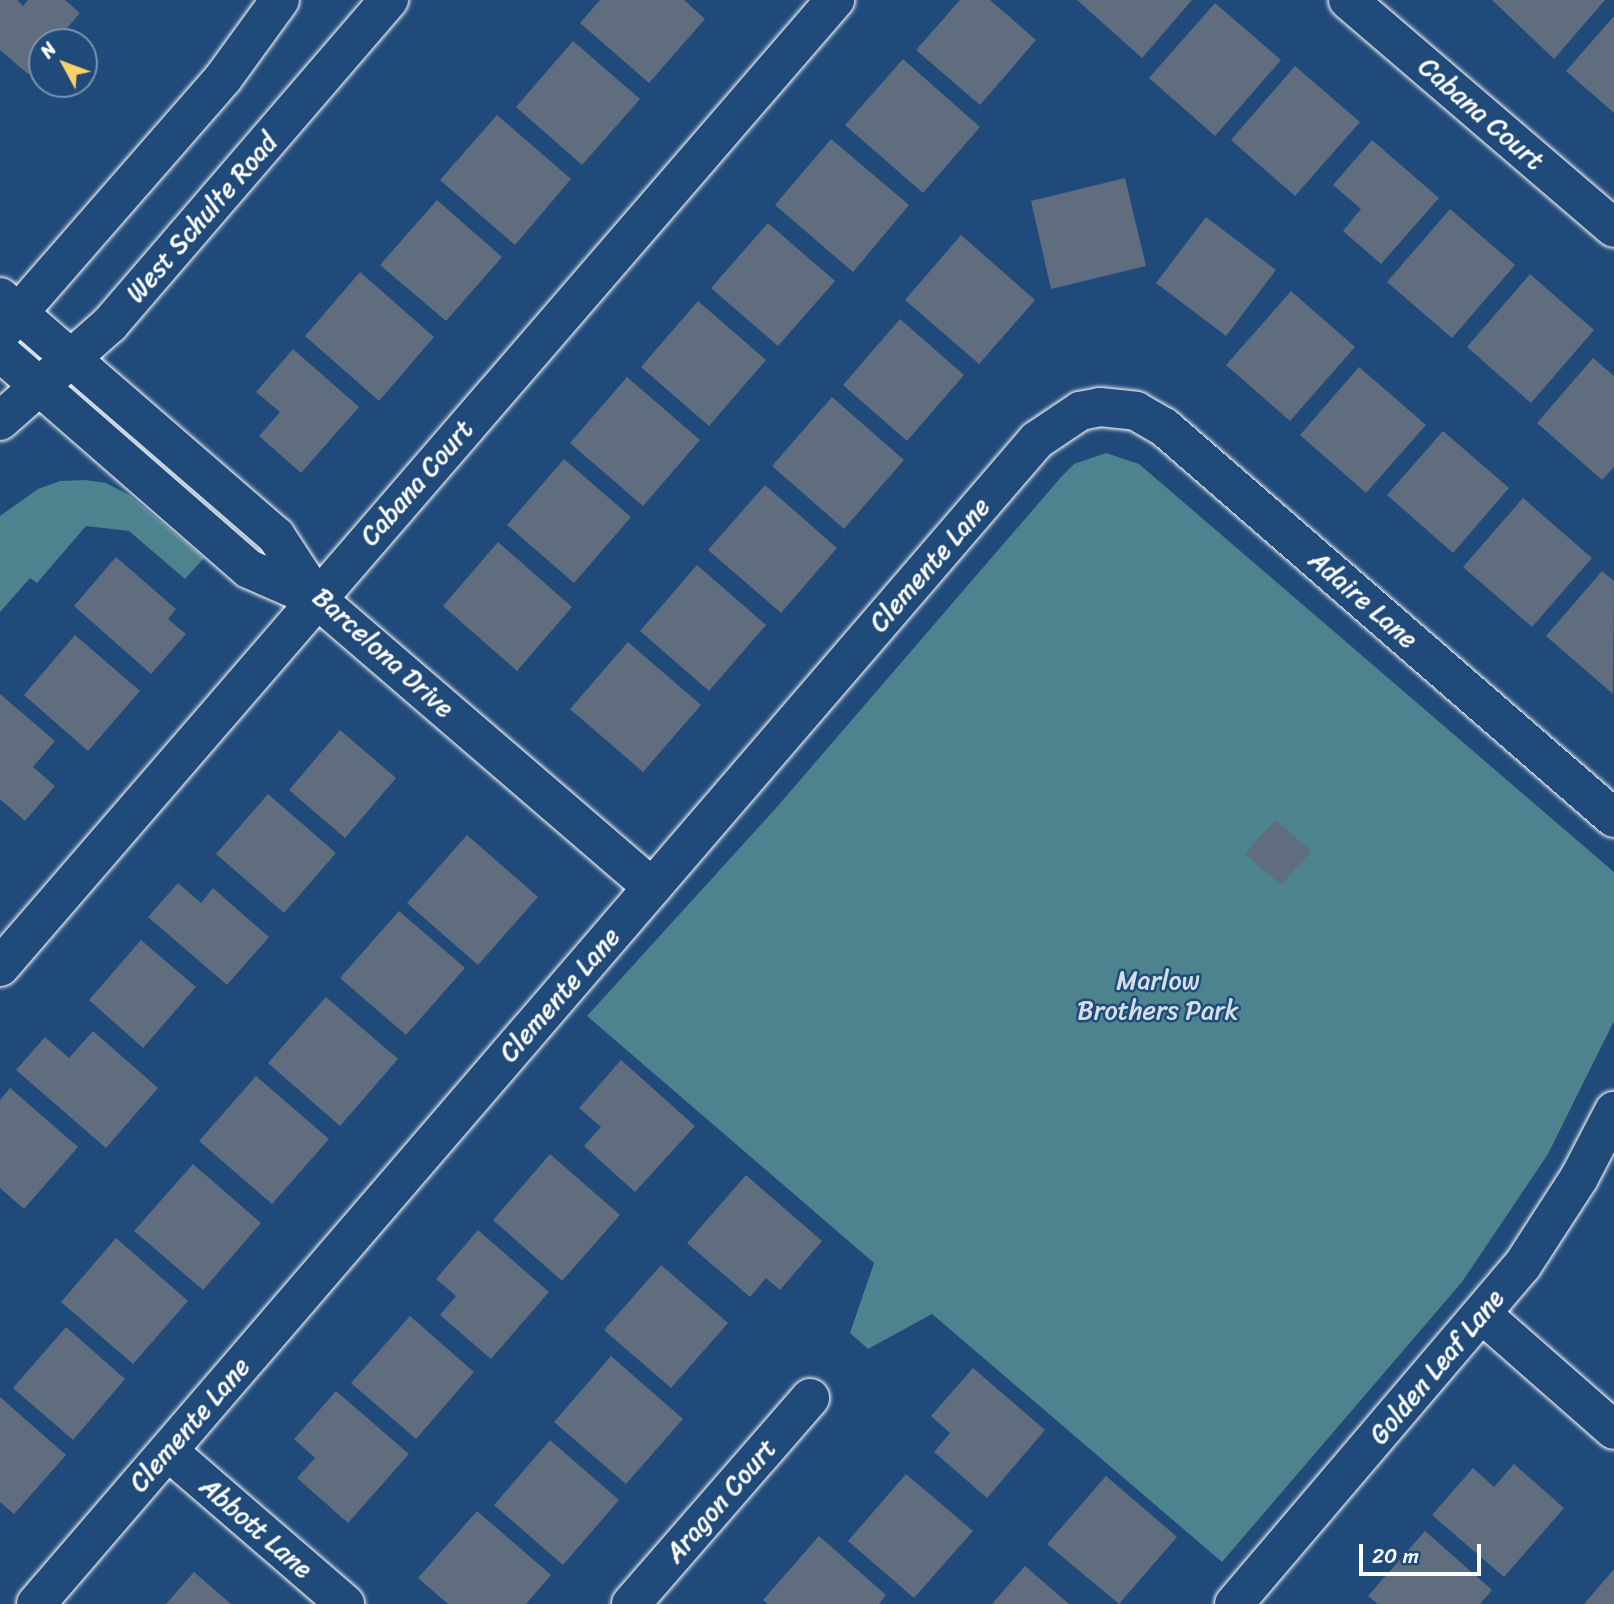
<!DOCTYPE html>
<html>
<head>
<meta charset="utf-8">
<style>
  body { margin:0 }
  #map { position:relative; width:1614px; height:1604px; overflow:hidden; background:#1f4a7a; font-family:Sriracha,sans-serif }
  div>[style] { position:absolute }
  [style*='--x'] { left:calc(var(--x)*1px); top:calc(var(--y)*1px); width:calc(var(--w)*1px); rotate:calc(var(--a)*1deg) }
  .green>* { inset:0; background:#4d828f }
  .building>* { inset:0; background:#5f6d7f }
  .roads { filter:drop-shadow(0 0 2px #fff) drop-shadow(0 0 2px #fff) }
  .minor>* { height:38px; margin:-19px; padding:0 19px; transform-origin:19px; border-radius:19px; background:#1f4a7a }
  .secondary>* { height:38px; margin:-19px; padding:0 19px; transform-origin:19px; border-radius:19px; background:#1f4a7a }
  span { translate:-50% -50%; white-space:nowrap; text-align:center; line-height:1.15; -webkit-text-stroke:5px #1f4a7a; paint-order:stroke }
  .street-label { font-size:26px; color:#fff }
  .park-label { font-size:26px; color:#d2e0e3 }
  .north { position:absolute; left:28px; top:28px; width:70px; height:70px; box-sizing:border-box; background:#1f4a7a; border:2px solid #7992af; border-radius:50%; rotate:311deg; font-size:19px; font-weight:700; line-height:28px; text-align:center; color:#fff }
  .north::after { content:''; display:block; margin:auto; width:24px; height:32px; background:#ffd166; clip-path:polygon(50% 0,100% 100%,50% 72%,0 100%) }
  .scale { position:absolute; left:1359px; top:1544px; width:122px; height:32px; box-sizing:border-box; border:4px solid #fff; border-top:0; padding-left:9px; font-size:21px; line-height:24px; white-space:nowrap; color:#fff; -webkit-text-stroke:5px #1f4a7a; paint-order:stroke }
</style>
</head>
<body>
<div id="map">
  <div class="green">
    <i style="clip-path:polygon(1106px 453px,1139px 464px,1614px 872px,1614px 1021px,1548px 1154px,1462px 1282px,1222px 1562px,932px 1314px,868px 1349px,850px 1333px,874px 1263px,587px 1016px,776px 808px,1062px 476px,1074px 464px)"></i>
    <i style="clip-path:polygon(85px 480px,106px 483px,129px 495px,204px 558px,185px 579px,129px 531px,86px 526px,37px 583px,30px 578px,0 612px,0 516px,38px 489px,60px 481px)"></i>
  </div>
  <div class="building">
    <i style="clip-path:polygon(0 0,17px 0,23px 6px,28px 0,65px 0,80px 13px,55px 42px,42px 42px,42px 57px,28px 74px,0 50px)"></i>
    <i style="clip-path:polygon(600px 0,684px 0,705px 19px,649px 83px,580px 23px)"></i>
    <i style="clip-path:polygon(960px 0,990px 0,1036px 40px,980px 105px,916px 50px)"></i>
    <i style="clip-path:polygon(1077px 0,1192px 0,1142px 58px)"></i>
    <i style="clip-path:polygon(1492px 0,1605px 0,1554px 59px)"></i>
    <i style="clip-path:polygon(1215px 3px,1281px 60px,1215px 136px,1149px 78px)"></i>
    <i style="clip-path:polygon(1614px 16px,1614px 113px,1566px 71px)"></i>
    <i style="clip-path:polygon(573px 41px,640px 99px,582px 165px,516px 107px)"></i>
    <i style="clip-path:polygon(903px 59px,980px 127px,923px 193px,845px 125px)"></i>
    <i style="clip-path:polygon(1295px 66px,1360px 122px,1295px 196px,1231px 140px)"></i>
    <i style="clip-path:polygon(497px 115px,571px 179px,515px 245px,440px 180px)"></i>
    <i style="clip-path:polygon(831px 139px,909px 205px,853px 272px,775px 205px)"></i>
    <i style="clip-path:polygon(1372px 140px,1439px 198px,1381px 264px,1343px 231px,1361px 209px,1333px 185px)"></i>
    <i style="clip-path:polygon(1125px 178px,1146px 266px,1051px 289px,1031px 201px)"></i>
    <i style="clip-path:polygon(437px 200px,502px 257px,446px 321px,380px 265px)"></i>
    <i style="clip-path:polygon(1450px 209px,1515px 265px,1452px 338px,1387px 282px)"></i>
    <i style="clip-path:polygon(1206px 217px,1276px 270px,1226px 336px,1156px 283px)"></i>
    <i style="clip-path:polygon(768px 223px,835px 281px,778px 346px,711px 288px)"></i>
    <i style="clip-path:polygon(961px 235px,1035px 300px,979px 364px,905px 300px)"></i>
    <i style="clip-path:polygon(360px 272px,434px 337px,379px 401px,305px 336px)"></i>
    <i style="clip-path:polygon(1530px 274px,1594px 330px,1531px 403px,1467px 347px)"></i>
    <i style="clip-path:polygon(1291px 291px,1355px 347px,1290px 421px,1226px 365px)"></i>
    <i style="clip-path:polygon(698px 301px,766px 360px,709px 426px,641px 367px)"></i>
    <i style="clip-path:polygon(900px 319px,964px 375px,907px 441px,843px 385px)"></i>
    <i style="clip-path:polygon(293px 349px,359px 407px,301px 473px,259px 436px,280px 412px,256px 392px)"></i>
    <i style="clip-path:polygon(1593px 358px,1614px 376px,1614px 467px,1602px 480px,1537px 423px)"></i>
    <i style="clip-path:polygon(1359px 367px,1426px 425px,1366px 493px,1300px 435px)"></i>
    <i style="clip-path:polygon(627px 377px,700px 440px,643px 506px,570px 443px)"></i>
    <i style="clip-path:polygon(832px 397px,904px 460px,844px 529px,772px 466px)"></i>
    <i style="clip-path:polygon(1443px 431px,1509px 488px,1453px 553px,1387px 495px)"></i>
    <i style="clip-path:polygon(564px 459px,631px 517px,574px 583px,507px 525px)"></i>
    <i style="clip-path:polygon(765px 485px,837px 548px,781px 613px,708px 550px)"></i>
    <i style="clip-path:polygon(1523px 498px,1592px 558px,1532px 627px,1463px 567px)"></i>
    <i style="clip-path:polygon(498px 542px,572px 607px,517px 671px,443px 606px)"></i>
    <i style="clip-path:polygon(116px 557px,176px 609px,168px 619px,186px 634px,151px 674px,74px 606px)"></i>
    <i style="clip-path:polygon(697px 565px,766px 625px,709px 691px,640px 631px)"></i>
    <i style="clip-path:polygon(1602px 571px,1614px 581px,1613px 694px,1546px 636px)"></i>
    <i style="clip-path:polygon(75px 635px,140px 691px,88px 751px,24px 695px)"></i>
    <i style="clip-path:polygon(628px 642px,701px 705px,643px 772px,570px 709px)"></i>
    <i style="clip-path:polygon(0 694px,55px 741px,33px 767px,55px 786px,25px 821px,0 799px)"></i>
    <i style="clip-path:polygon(340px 730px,396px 778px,345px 838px,289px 790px)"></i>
    <i style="clip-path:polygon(268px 794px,336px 853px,284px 913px,216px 854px)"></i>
    <i style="clip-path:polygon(1275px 820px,1311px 851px,1281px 885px,1245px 854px)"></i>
    <i style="clip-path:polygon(467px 835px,538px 897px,478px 965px,407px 903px)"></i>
    <i style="clip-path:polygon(178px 883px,201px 903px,213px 888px,269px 937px,227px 985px,148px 917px)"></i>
    <i style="clip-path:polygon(399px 911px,465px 968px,406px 1035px,340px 978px)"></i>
    <i style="clip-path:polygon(141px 940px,196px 987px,143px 1048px,89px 1000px)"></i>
    <i style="clip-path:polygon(326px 997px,398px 1059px,340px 1126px,268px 1063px)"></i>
    <i style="clip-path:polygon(93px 1031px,158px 1088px,106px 1148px,16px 1070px,45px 1037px,69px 1058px)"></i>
    <i style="clip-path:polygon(621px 1060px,695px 1126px,635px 1192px,584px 1146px,601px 1127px,579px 1108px)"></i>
    <i style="clip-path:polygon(256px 1076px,329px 1139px,272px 1204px,199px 1141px)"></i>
    <i style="clip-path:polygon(10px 1088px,78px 1147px,24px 1209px,0 1188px,0 1100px)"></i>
    <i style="clip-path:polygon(550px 1154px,620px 1215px,562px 1281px,493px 1220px)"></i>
    <i style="clip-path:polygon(193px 1164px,261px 1223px,203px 1290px,134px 1231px)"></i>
    <i style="clip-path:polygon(746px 1175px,822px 1241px,780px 1290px,766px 1278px,750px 1297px,687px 1243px)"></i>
    <i style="clip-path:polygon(478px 1230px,549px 1292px,491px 1359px,440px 1315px,456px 1296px,436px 1279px)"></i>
    <i style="clip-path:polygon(116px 1238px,188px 1301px,133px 1364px,61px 1302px)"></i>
    <i style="clip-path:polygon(661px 1265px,728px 1323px,671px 1388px,604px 1330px)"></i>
    <i style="clip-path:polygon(410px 1316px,474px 1372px,416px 1439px,351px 1383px)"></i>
    <i style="clip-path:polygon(66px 1327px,125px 1379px,73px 1440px,13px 1388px)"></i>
    <i style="clip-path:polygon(611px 1356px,683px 1419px,626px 1484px,554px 1422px)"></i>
    <i style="clip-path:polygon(973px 1368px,1045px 1430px,987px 1498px,934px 1452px,950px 1433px,931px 1416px)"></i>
    <i style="clip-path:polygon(336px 1391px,409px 1454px,348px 1523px,297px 1478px,315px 1458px,294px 1439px)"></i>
    <i style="clip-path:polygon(0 1397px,66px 1455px,14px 1514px,0 1502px)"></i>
    <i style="clip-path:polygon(550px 1440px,619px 1500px,563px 1565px,494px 1505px)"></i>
    <i style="clip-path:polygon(1514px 1464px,1564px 1508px,1504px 1577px,1432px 1515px,1473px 1468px,1494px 1487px)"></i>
    <i style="clip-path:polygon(906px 1474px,973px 1531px,914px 1598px,848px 1541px)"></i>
    <i style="clip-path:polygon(1106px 1476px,1177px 1537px,1119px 1604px,1047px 1544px)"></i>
    <i style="clip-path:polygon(477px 1511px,551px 1575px,526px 1604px,448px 1604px,418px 1578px)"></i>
    <i style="clip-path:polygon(1425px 1531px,1492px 1590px,1480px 1604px,1378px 1604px,1368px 1596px)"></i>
    <i style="clip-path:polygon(819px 1536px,886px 1595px,879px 1604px,768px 1604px,763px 1600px)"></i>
    <i style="clip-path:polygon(1025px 1566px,1069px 1604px,992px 1604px)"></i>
    <i style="clip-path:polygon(1614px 1569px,1614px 1604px,1584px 1604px)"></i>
    <i style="clip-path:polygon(194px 1572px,231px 1604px,166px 1604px)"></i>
  </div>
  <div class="roads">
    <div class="minor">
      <i style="--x:1348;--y:0;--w:350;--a:40.6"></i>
      <i style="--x:0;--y:297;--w:365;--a:40.9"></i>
      <i style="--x:276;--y:536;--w:75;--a:56.9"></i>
      <i style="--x:317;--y:599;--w:442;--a:40.7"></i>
      <i style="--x:0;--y:352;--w:330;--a:41.1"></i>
      <i style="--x:249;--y:569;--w:74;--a:23.8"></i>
      <i style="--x:0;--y:967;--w:1278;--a:-49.19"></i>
      <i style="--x:1483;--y:1315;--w:174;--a:41.3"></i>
      <i style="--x:168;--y:1451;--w:234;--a:40.8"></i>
      <i style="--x:36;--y:1604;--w:1535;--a:-49.31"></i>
      <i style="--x:1037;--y:440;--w:52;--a:-34"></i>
      <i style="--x:1080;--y:411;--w:20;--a:-11"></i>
      <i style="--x:1100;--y:407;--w:36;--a:6"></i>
      <i style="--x:1136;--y:411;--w:32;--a:30"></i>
      <i style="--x:1164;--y:427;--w:596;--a:40.99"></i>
      <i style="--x:631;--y:1604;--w:273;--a:-49"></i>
      <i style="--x:1234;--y:1604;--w:444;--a:-49.6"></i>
      <i style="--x:1522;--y:1266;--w:105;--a:-57.1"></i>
      <i style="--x:1579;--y:1178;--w:76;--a:-62.4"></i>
    </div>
    <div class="secondary">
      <i style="--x:0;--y:334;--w:341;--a:-48.9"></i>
      <i style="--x:224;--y:77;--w:95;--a:-54"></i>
      <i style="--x:0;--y:421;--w:147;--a:-41.4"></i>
      <i style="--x:110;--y:324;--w:428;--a:-49.3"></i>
    </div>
  </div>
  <div class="street-label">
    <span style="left:1481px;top:114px;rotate:41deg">Cabana Court</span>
    <span style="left:202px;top:218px;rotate:-49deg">West Schulte Road</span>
    <span style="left:417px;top:483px;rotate:-49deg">Cabana Court</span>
    <span style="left:930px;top:565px;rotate:-49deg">Clemente Lane</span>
    <span style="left:1363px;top:600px;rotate:41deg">Adaire Lane</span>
    <span style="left:383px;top:653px;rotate:42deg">Barcelona Drive</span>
    <span style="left:560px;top:995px;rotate:-49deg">Clemente Lane</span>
    <span style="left:1437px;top:1367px;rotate:-50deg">Golden Leaf Lane</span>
    <span style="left:190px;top:1425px;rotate:-49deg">Clemente Lane</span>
    <span style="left:721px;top:1501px;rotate:-49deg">Aragon Court</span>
    <span style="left:256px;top:1528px;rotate:41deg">Abbott Lane</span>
  </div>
  <div class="park-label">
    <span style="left:1158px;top:996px">Marlow<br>Brothers Park</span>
  </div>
  <div class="north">N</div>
  <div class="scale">20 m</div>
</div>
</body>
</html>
